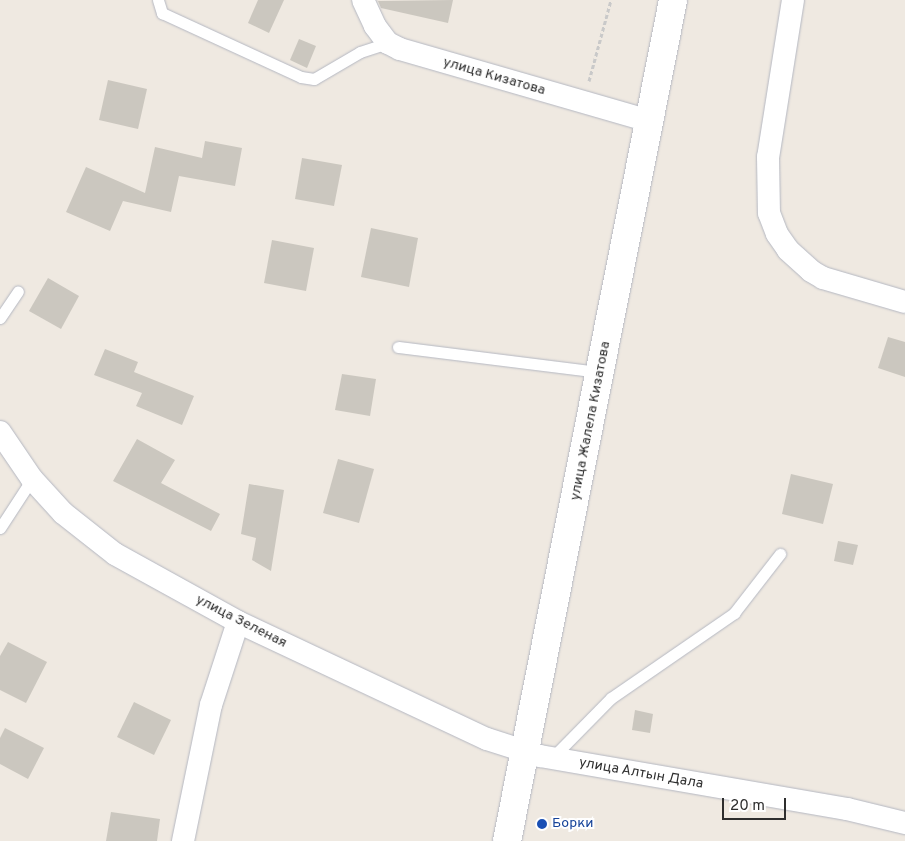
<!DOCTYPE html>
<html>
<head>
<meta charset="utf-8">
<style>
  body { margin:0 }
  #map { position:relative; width:905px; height:841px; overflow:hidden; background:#efe9e1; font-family:Overpass,sans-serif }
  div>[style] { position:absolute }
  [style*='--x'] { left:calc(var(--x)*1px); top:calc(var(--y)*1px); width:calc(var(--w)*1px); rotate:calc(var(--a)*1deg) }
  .building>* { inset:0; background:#cbc7bf }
  .path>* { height:3px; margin-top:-1.5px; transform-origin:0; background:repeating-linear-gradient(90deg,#c9c9c9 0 4px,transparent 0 6.5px) }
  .roads { filter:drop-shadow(0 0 1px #b4b7c1) drop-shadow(0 0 1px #b4b7c1) }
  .service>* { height:11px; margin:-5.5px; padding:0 5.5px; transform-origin:5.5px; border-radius:5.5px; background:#fff }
  .minor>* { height:22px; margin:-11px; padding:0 11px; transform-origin:11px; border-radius:11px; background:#fff }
  .secondary>* { height:28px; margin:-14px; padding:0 14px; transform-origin:14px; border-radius:14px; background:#fff }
  .dots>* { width:14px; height:14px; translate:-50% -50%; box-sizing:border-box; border:2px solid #fff; border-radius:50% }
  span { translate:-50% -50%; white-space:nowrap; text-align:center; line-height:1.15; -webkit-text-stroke:4px #fff; paint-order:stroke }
  .street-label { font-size:14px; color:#2e2e2e }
  .transit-label { font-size:14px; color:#164399 }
  .left { translate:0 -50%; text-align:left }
  .scale { position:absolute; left:722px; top:798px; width:64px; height:22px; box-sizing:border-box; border:2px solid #2e2e2e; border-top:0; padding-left:6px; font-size:15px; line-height:18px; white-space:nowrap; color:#2e2e2e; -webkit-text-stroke:4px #fff; paint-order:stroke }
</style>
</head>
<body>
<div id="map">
  <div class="building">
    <i style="clip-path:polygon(258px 0,284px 0,269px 33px,248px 23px)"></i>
    <i style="clip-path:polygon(453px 0,448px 23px,381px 8px,378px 1px)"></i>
    <i style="clip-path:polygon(299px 39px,316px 46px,307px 68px,290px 60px)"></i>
    <i style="clip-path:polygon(108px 80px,147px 89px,138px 129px,99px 120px)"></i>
    <i style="clip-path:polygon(205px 141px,242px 148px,235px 186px,179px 176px,171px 212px,123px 201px,110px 231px,66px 212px,86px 167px,145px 193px,155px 147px,202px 158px)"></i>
    <i style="clip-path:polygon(302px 158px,342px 165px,334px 206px,295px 199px)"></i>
    <i style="clip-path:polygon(371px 228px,418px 238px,409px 287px,361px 277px)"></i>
    <i style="clip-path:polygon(272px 240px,314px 248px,306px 291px,264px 283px)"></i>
    <i style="clip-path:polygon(48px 278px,79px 296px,61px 329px,29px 311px)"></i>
    <i style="clip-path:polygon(888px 337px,905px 342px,905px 377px,878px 368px)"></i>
    <i style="clip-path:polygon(105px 349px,138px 362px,134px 372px,194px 396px,182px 425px,136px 406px,142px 393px,94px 375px)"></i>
    <i style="clip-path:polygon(342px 374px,376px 379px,370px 416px,335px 410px)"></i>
    <i style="clip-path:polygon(137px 439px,175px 460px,161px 483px,220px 514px,211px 531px,113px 481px)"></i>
    <i style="clip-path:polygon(338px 459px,374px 469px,359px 523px,323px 513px)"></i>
    <i style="clip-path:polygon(791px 474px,833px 484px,823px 524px,782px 514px)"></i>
    <i style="clip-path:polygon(249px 484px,284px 490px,271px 571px,252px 560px,256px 538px,241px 534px)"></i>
    <i style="clip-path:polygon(838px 541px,858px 545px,853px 565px,834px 561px)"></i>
    <i style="clip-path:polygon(8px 642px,47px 662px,26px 703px,0 690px,0 656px)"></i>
    <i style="clip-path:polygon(134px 702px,171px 720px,154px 755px,117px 737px)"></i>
    <i style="clip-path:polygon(635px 710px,653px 714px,650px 733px,632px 730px)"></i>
    <i style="clip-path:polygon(5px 728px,44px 748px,28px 779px,0 764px,0 738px)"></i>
    <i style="clip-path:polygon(111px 812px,160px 819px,157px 841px,106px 841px)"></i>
  </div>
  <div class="path">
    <i style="--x:589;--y:81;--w:84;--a:-74.8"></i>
  </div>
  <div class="roads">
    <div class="service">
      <i style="--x:158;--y:0;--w:14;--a:73"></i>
      <i style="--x:162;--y:13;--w:153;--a:24.7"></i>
      <i style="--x:301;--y:77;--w:13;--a:9"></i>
      <i style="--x:314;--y:79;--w:53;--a:-30.4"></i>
      <i style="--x:360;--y:52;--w:29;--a:-18"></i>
      <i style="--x:0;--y:318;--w:32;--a:-56"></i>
      <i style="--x:398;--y:347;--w:204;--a:7.1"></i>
      <i style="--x:0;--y:528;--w:59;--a:-56.9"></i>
      <i style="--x:552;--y:758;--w:84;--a:-45.5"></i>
      <i style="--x:611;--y:698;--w:150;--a:-34.6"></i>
      <i style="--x:734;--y:613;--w:75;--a:-52.1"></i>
    </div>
    <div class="minor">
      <i style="--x:363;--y:0;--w:29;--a:65"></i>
      <i style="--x:375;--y:26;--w:21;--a:53"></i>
      <i style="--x:388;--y:43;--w:13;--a:27"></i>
      <i style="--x:400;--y:49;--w:259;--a:16.1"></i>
      <i style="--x:793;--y:0;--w:159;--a:99"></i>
      <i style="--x:768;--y:157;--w:56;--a:89"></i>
      <i style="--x:769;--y:213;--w:22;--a:69"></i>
      <i style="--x:777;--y:234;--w:19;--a:55"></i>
      <i style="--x:788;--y:250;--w:31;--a:42"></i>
      <i style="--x:811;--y:271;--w:14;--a:30"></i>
      <i style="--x:823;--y:278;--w:85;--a:16.3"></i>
      <i style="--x:0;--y:432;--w:57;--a:55.8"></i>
      <i style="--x:32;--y:479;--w:46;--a:47.6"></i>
      <i style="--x:63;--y:513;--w:66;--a:38.3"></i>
      <i style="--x:115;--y:554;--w:141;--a:28.9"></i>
      <i style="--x:238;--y:622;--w:275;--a:25.2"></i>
      <i style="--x:487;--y:739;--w:56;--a:17.8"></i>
      <i style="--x:540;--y:756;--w:312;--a:9.8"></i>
      <i style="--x:847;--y:809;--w:60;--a:13.6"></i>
      <i style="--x:183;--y:841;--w:139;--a:-78.4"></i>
      <i style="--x:211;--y:705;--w:87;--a:-72"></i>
    </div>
    <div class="secondary">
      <i style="--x:507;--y:841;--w:857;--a:-78.83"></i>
    </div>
  </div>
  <div class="dots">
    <i style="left:542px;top:824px;background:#1a4fb4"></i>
  </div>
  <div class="street-label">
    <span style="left:494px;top:77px;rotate:16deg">улица Кизатова</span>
    <span style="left:591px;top:421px;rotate:-79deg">улица Жалела Кизатова</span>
    <span style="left:241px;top:622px;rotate:27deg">улица Зеленая</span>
    <span style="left:641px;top:774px;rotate:10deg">улица Алтын Дала</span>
  </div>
  <div class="transit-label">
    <span class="left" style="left:552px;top:824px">Борки</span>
  </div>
  <div class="scale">20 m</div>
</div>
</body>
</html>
